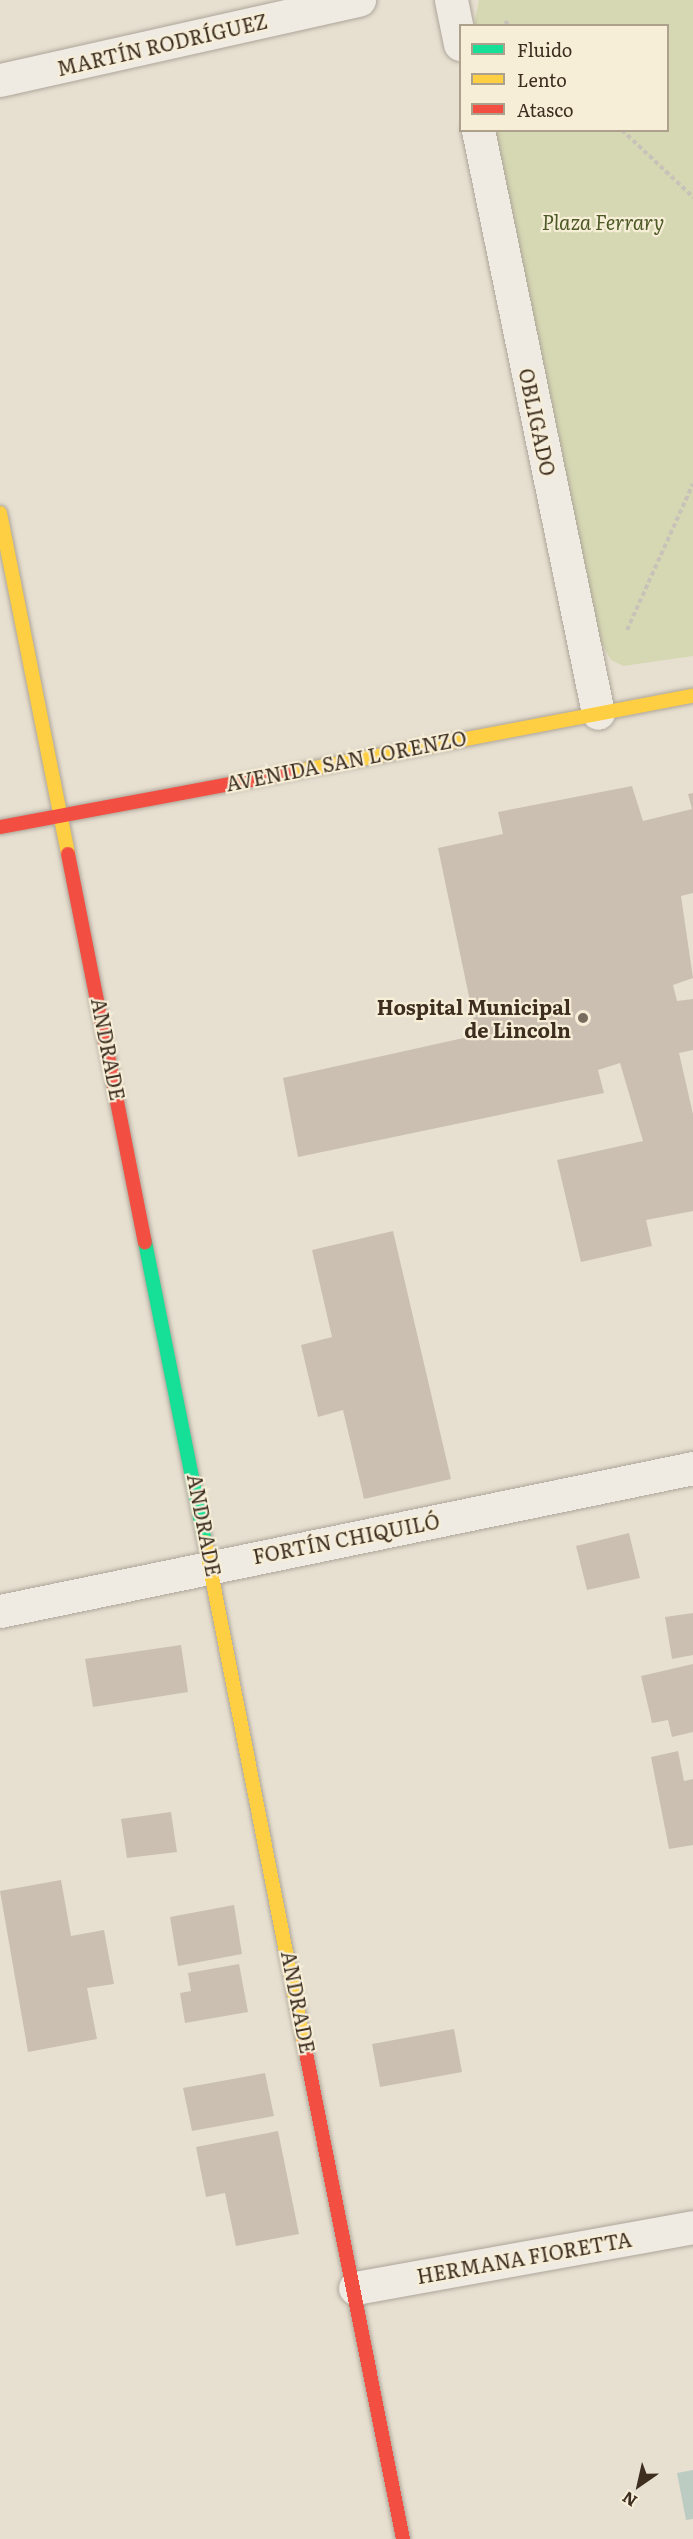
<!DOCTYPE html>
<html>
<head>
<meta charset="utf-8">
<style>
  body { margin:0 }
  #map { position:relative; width:693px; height:2539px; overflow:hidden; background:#e7e0d1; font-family:Literata,serif }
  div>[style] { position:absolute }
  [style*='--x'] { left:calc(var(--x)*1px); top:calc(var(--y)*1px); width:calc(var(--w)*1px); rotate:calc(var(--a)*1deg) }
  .green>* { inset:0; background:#d6d7b3 }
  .water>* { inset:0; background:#bcccc2 }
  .building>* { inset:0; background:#cbbfb2 }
  .path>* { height:4px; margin-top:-2px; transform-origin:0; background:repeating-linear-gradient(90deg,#c8c2b9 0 4.5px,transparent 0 7.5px) }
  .roads { filter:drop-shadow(0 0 2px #ada599) drop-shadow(0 0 2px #ada599) }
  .street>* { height:33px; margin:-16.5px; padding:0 16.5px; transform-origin:16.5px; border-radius:16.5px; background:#efebe3 }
  .fast>* { height:14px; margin:-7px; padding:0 7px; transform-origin:7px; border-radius:7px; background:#16e098 }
  .slow>* { height:14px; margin:-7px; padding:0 7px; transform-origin:7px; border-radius:7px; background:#ffcf43 }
  .jam>* { height:14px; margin:-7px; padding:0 7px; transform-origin:7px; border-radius:7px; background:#f24e42 }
  .dots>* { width:16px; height:16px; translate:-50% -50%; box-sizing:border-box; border:3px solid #f7eed8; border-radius:50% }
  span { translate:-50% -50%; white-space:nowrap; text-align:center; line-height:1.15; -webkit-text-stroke:4.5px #f7eed8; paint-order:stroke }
  .street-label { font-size:20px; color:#3d2e20 }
  .park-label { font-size:20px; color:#4d5a26; font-style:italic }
  .poi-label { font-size:20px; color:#3d2e20; font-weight:700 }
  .right { translate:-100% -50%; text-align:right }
  .legend { position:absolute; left:459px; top:24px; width:210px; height:108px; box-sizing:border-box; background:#f7eed8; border:2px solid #ada18e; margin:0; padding:8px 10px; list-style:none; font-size:18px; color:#3d2e20 }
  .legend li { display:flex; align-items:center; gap:12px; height:30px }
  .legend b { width:30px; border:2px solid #ada18e }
  .north { position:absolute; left:609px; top:2455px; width:60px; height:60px; -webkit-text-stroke:4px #f7eed8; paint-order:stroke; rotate:214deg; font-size:16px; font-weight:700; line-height:24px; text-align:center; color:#3d2e20 }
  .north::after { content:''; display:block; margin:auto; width:21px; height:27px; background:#3d2e20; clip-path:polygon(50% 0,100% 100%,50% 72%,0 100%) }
</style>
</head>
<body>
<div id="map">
  <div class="green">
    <i style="clip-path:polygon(479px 0,693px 0,693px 656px,623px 666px,611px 660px,596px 633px,494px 131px,668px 130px,668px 26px,474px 26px)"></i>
  </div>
  <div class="water">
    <i style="clip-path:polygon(693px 2470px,693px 2519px,686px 2520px,677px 2473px)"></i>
  </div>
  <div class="building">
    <i style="clip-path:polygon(632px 786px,643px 821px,692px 809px,688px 794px,693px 793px,693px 893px,681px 896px,693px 978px,673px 985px,677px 1001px,693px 999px,693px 1050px,679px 1053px,693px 1114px,693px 1211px,646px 1220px,652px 1246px,581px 1262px,557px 1160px,643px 1141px,620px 1063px,598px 1070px,604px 1093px,298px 1157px,283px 1078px,477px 1035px,438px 848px,503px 834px,498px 812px)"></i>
    <i style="clip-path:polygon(393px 1231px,451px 1479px,364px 1499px,343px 1410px,318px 1417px,301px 1345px,332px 1337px,312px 1250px)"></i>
    <i style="clip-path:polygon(629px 1533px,640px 1578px,587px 1590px,576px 1546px)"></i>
    <i style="clip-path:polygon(693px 1613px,693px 1655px,672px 1659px,665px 1617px)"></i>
    <i style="clip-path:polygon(181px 1645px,188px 1692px,93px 1707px,85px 1659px)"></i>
    <i style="clip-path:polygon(693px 1664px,693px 1732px,672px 1737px,668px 1720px,652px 1723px,641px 1676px)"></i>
    <i style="clip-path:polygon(678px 1751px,684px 1781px,693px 1779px,693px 1845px,669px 1849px,651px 1757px)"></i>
    <i style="clip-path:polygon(171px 1812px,177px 1852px,127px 1858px,121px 1819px)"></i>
    <i style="clip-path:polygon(61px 1880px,71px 1936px,104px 1930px,114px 1984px,87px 1988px,97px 2039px,28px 2052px,0 1891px)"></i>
    <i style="clip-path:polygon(234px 1905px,242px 1954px,178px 1966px,170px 1917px)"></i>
    <i style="clip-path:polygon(239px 1964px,248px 2012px,185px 2023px,180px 1993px,191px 1991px,188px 1973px)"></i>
    <i style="clip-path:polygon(454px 2029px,462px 2072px,380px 2087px,372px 2044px)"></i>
    <i style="clip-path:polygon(265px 2073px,274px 2116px,192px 2131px,183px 2088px)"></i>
    <i style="clip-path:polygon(278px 2131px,299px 2234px,236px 2246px,225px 2193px,206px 2197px,196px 2147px)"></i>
  </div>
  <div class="path">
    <i style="--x:505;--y:21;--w:6;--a:51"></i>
    <i style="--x:622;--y:130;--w:98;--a:43.3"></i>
    <i style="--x:627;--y:630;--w:160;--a:-65.7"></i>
  </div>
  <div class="roads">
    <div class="street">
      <i style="--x:451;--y:0;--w:45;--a:78.4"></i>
      <i style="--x:0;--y:80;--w:368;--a:-12.6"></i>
      <i style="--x:478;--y:130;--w:595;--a:78.37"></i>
      <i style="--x:0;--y:1611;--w:708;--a:-11.66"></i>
      <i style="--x:355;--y:2288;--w:343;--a:-10.2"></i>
    </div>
    <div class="fast">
      <i style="--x:145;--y:1242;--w:306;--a:78.7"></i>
    </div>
    <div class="slow">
      <i style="--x:0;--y:513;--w:348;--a:78.7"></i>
      <i style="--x:288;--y:773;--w:412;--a:-10.8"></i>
      <i style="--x:205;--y:1542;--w:511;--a:78.82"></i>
    </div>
    <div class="jam">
      <i style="--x:0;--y:827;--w:293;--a:-10.6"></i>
      <i style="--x:68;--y:854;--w:396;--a:78.8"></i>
      <i style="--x:304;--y:2043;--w:506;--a:78.71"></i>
    </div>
  </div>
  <div class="dots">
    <i style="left:583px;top:1018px;background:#786c5e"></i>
  </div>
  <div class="street-label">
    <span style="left:162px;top:44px;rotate:-13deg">MARTÍN RODRÍGUEZ</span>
    <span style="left:538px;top:422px;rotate:78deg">OBLIGADO</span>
    <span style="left:346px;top:760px;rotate:-11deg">AVENIDA SAN LORENZO</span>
    <span style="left:109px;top:1049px;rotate:79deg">ANDRADE</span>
    <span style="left:205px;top:1525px;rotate:79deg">ANDRADE</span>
    <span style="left:346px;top:1538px;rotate:-11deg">FORTÍN CHIQUILÓ</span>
    <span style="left:299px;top:2002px;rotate:79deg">ANDRADE</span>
    <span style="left:524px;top:2257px;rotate:-10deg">HERMANA FIORETTA</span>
  </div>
  <div class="park-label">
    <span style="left:603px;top:221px">Plaza Ferrary</span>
  </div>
  <div class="poi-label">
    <span class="right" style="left:571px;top:1018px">Hospital Municipal<br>de Lincoln</span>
  </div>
  <ul class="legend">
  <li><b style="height:8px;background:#16e098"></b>Fluido</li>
  <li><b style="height:8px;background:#ffcf43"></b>Lento</li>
  <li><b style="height:8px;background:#f24e42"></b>Atasco</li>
  </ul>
  <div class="north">N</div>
</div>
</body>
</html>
